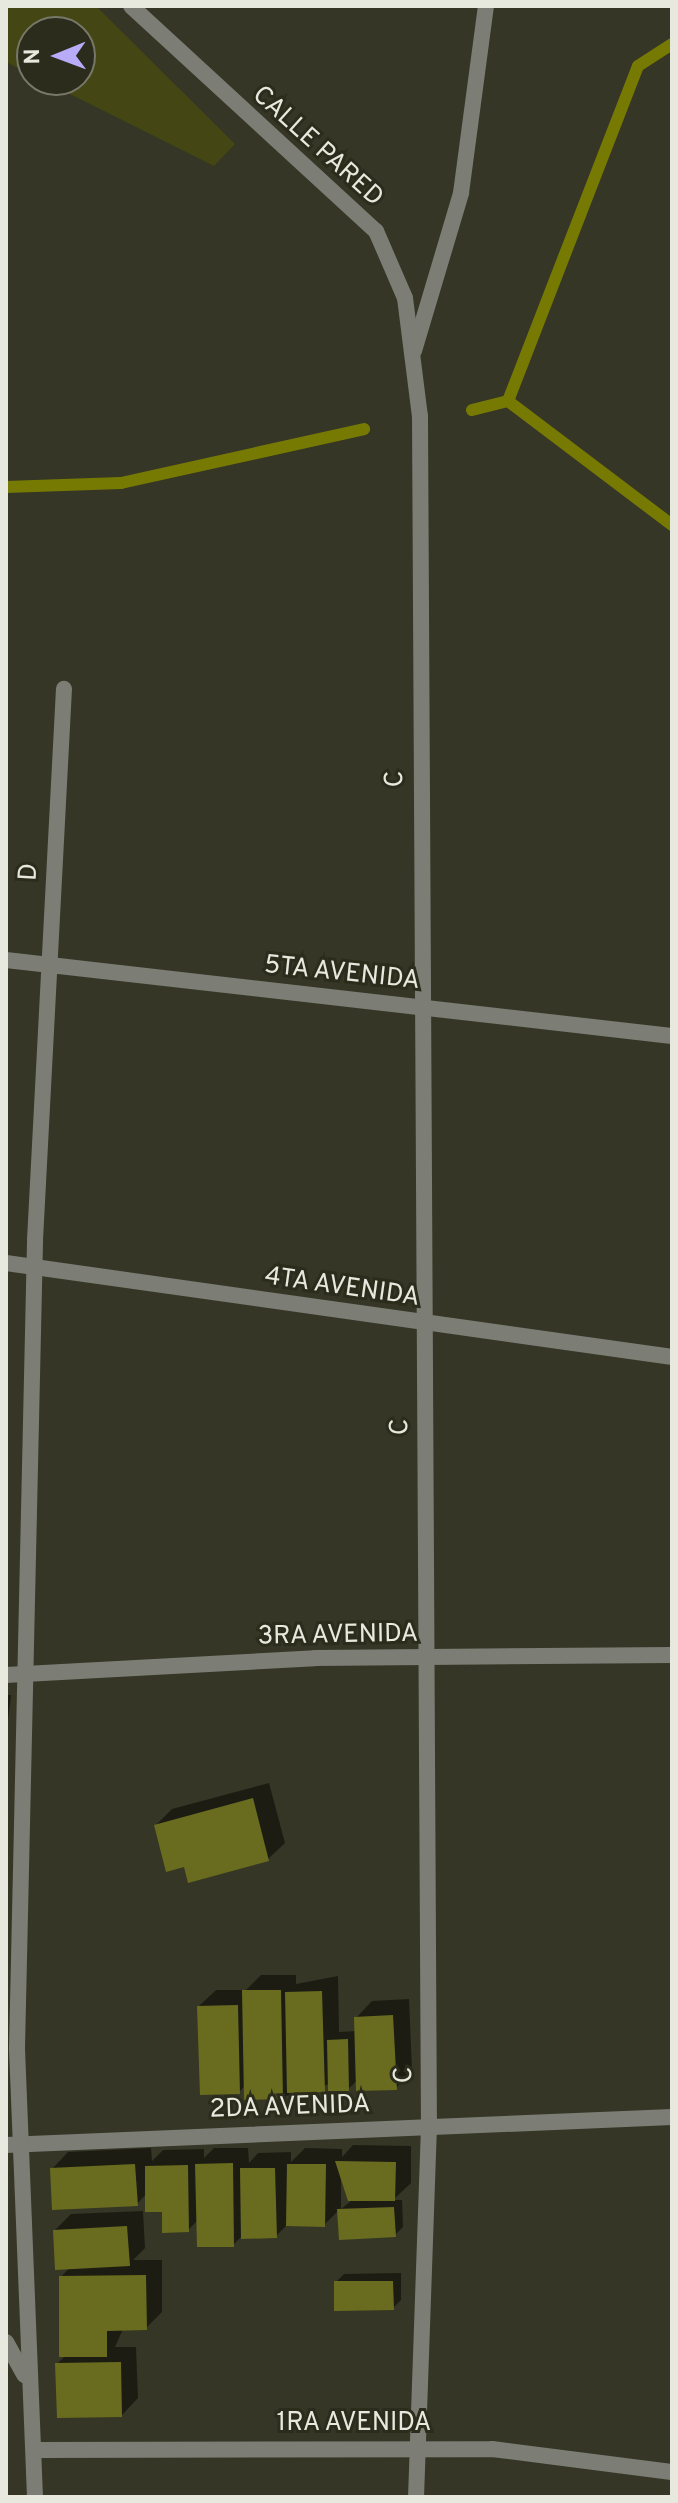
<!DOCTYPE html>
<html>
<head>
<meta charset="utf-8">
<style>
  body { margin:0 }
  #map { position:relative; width:678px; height:2503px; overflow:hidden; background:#353625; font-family:Overpass,sans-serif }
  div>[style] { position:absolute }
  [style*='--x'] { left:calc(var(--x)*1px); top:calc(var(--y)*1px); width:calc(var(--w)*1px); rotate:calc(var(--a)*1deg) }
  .green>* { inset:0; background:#444613 }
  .shadow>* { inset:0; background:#0007 }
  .stream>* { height:12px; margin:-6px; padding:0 6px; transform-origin:6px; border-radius:6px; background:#777a02 }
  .building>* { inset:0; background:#696c1f }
  .street>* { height:16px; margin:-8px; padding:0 8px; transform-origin:8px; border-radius:8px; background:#7c7d75 }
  span { translate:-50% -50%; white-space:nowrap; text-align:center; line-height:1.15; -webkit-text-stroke:6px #2b2c1b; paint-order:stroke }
  .street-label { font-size:26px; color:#e8e9de }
  .frame { position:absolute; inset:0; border:8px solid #e8e9de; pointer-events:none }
  .north { position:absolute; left:16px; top:16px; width:80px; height:80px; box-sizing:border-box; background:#2b2c1b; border:2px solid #777869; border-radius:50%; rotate:269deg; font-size:22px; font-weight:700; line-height:32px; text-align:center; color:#e8e9de }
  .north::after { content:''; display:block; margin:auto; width:28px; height:36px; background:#b8abf7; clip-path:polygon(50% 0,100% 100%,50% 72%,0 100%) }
</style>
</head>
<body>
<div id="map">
  <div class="green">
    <i style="clip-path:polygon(6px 6px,96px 6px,235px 144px,214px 166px,42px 80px,80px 80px,80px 32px,32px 32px,32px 75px,6px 62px)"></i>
  </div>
  <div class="shadow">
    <i style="clip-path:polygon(6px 1695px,11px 1695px,6px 1738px)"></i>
    <i style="clip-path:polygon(269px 1783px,285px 1843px,268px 1859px,185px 1865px,156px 1825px,172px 1809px)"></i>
    <i style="clip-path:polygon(261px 1975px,296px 1975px,296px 1984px,338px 1976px,339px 2032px,356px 2031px,356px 2018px,372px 2001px,409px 1999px,412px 2071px,396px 2088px,358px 2080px,348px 2089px,330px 2084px,282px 2097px,245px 2086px,239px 2092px,199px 2006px,216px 1990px,246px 1990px)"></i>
    <i style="clip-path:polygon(evenodd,353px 2145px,411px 2146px,411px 2183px,393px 2200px,402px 2200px,403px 2227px,395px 2235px,339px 2210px,324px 2225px,288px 2224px,276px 2236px,241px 2237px,233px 2245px,198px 2220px,188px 2230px,147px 2193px,137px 2204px,52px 2169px,68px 2152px,151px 2148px,152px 2161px,163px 2150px,204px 2149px,204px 2158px,214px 2148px,248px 2148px,249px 2163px,258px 2153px,291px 2152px,291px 2162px,305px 2148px,342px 2149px,342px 2157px,353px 2145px,341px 2177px,350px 2202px,341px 2209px,341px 2177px)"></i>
    <i style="clip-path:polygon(143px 2211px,145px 2248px,133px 2260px,162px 2260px,162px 2312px,146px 2328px,123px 2329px,115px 2347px,136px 2347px,138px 2398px,122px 2415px,57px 2364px,66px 2355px,61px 2277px,70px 2267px,55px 2230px,71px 2214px)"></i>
    <i style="clip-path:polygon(401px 2273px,401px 2300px,393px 2308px,336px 2282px,344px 2274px)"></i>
    <i style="clip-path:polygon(514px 2495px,514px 2497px,472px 2497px,473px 2496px)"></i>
  </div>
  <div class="stream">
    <i style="--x:508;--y:401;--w:206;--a:37.1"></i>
    <i style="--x:472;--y:410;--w:37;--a:-14"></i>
    <i style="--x:508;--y:401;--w:359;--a:-68.8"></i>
    <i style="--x:638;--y:66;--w:40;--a:-32.9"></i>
    <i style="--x:6;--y:487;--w:115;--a:-2"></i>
    <i style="--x:121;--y:483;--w:249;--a:-12.5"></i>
  </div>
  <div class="building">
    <i style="clip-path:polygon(253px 1798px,269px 1861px,188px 1883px,184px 1867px,166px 1872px,154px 1825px)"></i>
    <i style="clip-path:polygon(242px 1990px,281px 1990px,283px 2099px,244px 2100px)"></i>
    <i style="clip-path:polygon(322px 1991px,325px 2092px,287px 2093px,285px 1992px)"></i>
    <i style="clip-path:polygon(238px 2005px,240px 2094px,200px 2095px,197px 2006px)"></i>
    <i style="clip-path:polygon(393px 2015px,397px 2090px,356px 2091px,354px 2017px)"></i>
    <i style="clip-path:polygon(348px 2039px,349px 2091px,328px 2091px,327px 2040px)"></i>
    <i style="clip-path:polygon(335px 2161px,396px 2162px,395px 2201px,348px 2201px)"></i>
    <i style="clip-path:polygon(233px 2163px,234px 2247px,197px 2247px,195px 2164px)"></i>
    <i style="clip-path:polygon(135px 2164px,138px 2206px,52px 2210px,50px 2168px)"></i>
    <i style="clip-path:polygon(287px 2164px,326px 2164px,325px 2227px,286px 2226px)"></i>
    <i style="clip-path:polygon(188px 2165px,189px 2232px,162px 2233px,162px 2212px,145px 2212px,145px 2166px)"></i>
    <i style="clip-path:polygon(240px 2168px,275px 2168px,277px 2238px,241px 2239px)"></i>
    <i style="clip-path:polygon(394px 2207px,396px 2237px,339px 2240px,337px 2209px)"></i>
    <i style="clip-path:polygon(127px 2226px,130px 2266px,55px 2270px,53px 2230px)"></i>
    <i style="clip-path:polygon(146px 2275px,147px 2330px,107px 2331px,107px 2357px,59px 2357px,59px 2276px)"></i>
    <i style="clip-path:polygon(334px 2281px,393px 2281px,394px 2310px,334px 2311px)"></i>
    <i style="clip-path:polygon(121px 2362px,122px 2417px,57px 2418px,55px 2363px)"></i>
  </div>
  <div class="street">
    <i style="--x:131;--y:6;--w:333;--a:42.6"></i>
    <i style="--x:376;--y:231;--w:73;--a:66.6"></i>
    <i style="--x:405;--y:298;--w:119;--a:82.8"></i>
    <i style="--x:420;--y:416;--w:1710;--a:89.7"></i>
    <i style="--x:429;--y:2126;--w:371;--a:92"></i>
    <i style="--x:414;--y:351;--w:165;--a:-73.4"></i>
    <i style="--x:461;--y:193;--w:189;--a:-82.4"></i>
    <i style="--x:6;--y:960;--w:670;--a:6.51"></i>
    <i style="--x:6;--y:1263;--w:673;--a:8.03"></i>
    <i style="--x:6;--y:1675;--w:309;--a:-3.1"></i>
    <i style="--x:315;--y:1658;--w:357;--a:-0.5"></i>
    <i style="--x:6;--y:2145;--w:667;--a:-2.41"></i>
    <i style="--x:6;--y:2342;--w:38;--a:61"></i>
    <i style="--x:35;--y:2450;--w:457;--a:-0.1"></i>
    <i style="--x:492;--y:2449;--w:181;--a:7.3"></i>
    <i style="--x:35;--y:2497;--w:449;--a:-92.3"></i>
    <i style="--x:17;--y:2048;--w:808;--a:-88.72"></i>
    <i style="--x:35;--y:1240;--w:552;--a:-86.99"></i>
  </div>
  <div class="street-label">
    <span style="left:317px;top:147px;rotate:42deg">CALLE PARED</span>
    <span style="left:396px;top:779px;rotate:-91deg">C</span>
    <span style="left:30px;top:872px;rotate:-87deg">D</span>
    <span style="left:342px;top:974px;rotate:6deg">5TA AVENIDA</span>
    <span style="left:342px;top:1288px;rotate:8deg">4TA AVENIDA</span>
    <span style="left:401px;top:1427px;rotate:-89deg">C</span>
    <span style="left:338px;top:1636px;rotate:-1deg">3RA AVENIDA</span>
    <span style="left:405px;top:2075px;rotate:-91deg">C</span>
    <span style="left:290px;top:2108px;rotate:-2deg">2DA AVENIDA</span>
    <span style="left:354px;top:2424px">1RA AVENIDA</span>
  </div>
  <div class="frame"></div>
  <div class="north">N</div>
</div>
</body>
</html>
